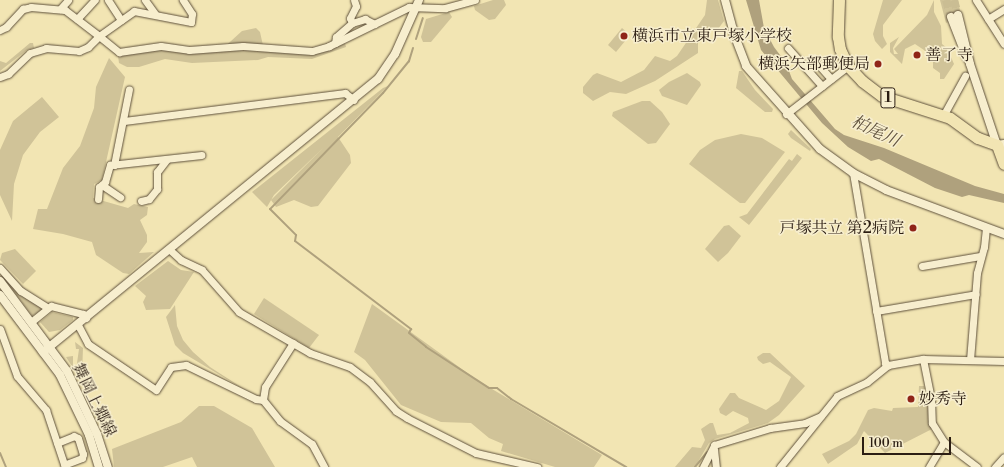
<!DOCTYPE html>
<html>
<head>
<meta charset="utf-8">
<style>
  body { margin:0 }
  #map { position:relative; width:1004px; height:467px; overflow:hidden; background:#f2e5b3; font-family:"Libre Bodoni","Noto Serif JP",serif }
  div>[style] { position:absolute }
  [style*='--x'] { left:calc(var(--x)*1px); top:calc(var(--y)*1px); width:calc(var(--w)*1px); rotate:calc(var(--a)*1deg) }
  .green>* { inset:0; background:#d0c398 }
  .water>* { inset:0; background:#afa17d }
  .stream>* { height:2px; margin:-1px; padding:0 1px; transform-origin:1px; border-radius:1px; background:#afa17d }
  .tertiary-tunnel>* { height:8px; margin-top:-4px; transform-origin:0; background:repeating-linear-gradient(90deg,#cabd93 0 8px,transparent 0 12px) }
  .roads { filter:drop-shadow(0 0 1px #5e503b) drop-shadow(0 0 1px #5e503b) }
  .minor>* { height:7px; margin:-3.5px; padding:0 3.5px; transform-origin:3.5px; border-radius:3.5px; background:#f7eece }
  .tertiary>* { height:8px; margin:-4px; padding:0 4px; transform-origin:4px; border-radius:4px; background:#f7eece }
  .trunk>* { height:11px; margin:-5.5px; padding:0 5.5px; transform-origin:5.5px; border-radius:5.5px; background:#f2e5b3 }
  .dots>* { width:11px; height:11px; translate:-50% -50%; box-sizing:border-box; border:2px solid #f7eece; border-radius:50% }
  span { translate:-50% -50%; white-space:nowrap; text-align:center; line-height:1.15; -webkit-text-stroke:3px #f7eece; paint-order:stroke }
  .shield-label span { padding:1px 3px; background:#f7eece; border:1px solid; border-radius:3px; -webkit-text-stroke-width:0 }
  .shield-label { font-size:15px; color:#2c1e13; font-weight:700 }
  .poi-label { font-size:16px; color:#2c1e13 }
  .left { translate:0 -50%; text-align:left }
  .right { translate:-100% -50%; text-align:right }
  .street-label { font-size:16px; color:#2c1e13 }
  .water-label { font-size:17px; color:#60523d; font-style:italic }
  .scale { position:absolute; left:862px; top:437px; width:89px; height:18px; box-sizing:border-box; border:2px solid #2c1e13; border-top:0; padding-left:5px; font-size:12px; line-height:14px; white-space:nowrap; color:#2c1e13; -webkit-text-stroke:3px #f7eece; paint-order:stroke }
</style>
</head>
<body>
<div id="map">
  <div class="green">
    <i style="clip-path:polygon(493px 0,504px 0,506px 5px,495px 19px,489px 20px,475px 10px,474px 6px)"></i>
    <i style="clip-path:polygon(707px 0,718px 0,724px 21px,718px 29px,711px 28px,698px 39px,698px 53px,655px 81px,626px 94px,610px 92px,593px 101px,583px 93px,583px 87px,593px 75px,597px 73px,621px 82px,644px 70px,655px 56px,670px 61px,677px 56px,705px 15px)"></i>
    <i style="clip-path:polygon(883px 0,902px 0,883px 25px,883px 36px,887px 44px,882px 49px,875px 41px,873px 34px)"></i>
    <i style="clip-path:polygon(934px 0,934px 12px,941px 26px,942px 44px,947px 48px,954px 64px,944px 79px,940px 79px,940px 73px,933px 68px,933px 61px,924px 50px,915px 44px,905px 49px,902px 64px,890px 52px,890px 43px,899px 37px,893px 48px,894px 54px,898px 54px,894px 49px,927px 15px)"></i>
    <i style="clip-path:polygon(940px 0,958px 0,961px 16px,946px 23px)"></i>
    <i style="clip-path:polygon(449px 12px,452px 17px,431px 42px,423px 42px,421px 37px,426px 19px)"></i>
    <i style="clip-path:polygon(256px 28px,260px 32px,264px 50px,297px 54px,317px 52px,345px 43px,346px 47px,312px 59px,268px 57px,258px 60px,192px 63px,165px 59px,139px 67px,127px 67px,119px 63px,118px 56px,121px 55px,159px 50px,189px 53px,220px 51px,242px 31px)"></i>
    <i style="clip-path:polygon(622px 28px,630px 35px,616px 52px,608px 45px)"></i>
    <i style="clip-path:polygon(30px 43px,33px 43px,34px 48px,27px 50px,0 71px,0 61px,6px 63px)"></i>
    <i style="clip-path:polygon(109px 58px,125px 77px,102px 180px,94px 184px,93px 198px,128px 208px,134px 204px,148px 207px,147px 215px,140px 220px,147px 235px,147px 242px,139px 253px,154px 252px,129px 274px,123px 273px,96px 255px,92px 242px,63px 234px,33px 229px,38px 209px,47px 209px,63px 168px,80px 146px,94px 108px,96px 87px)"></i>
    <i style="clip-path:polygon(739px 71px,742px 71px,755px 90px,773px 109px,772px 112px,765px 112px,736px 88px)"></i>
    <i style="clip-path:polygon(687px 73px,700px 82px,701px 85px,687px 105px,662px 96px,659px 90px,669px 82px)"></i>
    <i style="clip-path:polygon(388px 86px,338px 137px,350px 155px,351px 163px,318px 206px,311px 207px,294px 200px,276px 207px,271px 200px,323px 148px,274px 195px,267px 207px,252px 192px,383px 88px)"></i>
    <i style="clip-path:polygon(42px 97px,59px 117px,40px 132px,23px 155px,14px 184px,12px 221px,0 195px,0 150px,13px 121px)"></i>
    <i style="clip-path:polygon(642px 101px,650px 101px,662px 112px,670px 124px,656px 143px,648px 144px,612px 116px,613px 112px)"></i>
    <i style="clip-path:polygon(791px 130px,811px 149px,810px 151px,791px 138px,788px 134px)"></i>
    <i style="clip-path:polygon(741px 134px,762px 138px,785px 152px,745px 203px,740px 203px,689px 164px,700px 150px,715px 140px)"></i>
    <i style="clip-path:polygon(797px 154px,802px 158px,749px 225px,739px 217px,747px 214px,789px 159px,792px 161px)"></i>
    <i style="clip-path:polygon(729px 225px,741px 236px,728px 253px,718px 262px,705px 249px,724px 226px)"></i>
    <i style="clip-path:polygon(15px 249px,36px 271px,23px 284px,0 260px,2px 253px)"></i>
    <i style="clip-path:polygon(168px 261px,181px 270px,194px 272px,170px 309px,146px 310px,143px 302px,146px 296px,135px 286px)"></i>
    <i style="clip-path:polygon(0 273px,25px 297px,39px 305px,42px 310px,32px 316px)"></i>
    <i style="clip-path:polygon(264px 298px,319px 335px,309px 348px,254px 314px)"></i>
    <i style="clip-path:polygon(372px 304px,477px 380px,602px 455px,594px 467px,555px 467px,501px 451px,503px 444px,489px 438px,471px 423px,441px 422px,401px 405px,365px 360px,354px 352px)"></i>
    <i style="clip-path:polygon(175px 305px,177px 326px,183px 340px,193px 352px,210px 367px,247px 391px,183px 353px,175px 345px,166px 317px)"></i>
    <i style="clip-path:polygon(52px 312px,73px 317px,73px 320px,60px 330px,49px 332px,40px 322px)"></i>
    <i style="clip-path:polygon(75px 342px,83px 348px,82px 375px,79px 377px,66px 357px,73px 356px,73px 365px,79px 371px,77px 363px,79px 349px,76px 349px)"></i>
    <i style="clip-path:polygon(763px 353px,770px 353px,805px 386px,779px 415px,768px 423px,715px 439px,709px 443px,695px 467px,675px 467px,692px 447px,701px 448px,705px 440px,701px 429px,710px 423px,713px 423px,717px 435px,730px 433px,749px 423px,748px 418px,733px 411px,726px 416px,720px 413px,719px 409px,730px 393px,735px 393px,739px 398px,766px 410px,779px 401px,791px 377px,770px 362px,763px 364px,758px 360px,757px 357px)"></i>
    <i style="clip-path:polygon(919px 386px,924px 386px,928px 396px,928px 419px,932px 429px,885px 453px,864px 431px,857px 444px,828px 464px,822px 454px,849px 441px,856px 434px,868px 410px,874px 408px,892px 411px,893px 408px,918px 407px)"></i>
    <i style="clip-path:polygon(199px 406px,214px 406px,252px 428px,275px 467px,197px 467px,192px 457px,163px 467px,114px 467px,112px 449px,181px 422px)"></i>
  </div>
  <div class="water">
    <i style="clip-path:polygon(746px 0,759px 0,764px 28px,774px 47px,786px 63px,792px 79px,835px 129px,844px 135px,884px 148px,975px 186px,1004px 194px,1004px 203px,969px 195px,962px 197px,935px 188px,879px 159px,871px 161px,848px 147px,822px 123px,761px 50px)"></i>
  </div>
  <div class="stream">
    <i style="--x:416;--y:39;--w:22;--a:-72"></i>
    <i style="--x:413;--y:48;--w:14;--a:107"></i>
    <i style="--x:409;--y:61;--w:41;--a:129.1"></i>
    <i style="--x:383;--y:93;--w:162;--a:134.2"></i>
    <i style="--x:270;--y:209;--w:37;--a:45"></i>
    <i style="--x:296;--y:235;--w:6;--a:99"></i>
    <i style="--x:295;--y:241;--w:146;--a:37.2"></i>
    <i style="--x:411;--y:329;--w:4;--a:117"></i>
    <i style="--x:409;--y:333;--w:22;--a:39"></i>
    <i style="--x:426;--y:347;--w:75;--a:33.1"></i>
    <i style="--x:489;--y:388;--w:8;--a:0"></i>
    <i style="--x:497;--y:388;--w:18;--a:38"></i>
    <i style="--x:511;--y:399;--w:134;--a:30.6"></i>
    <i style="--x:0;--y:453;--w:15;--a:67"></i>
    <i style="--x:695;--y:467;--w:19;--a:-51"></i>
  </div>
  <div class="tertiary-tunnel">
    <i style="--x:946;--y:0;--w:18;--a:74"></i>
    <i style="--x:954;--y:0;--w:16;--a:75"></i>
  </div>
  <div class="roads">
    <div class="minor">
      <i style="--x:108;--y:0;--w:24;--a:57"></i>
      <i style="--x:145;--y:0;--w:17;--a:54"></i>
      <i style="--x:976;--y:0;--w:52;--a:57.5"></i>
      <i style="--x:60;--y:9;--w:12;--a:-48"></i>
      <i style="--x:77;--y:19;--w:26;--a:-47"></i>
      <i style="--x:988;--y:19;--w:19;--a:-32"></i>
      <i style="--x:352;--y:23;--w:5;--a:-112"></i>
      <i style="--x:350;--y:18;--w:13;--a:-63"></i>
      <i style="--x:356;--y:6;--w:6;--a:-108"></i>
      <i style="--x:0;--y:30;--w:7;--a:-27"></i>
      <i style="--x:6;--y:27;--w:25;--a:-47"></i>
      <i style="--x:23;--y:9;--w:8;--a:-14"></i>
      <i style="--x:31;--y:7;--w:34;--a:5"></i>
      <i style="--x:65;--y:10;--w:43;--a:37.4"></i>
      <i style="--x:99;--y:36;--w:43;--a:-35.5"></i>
      <i style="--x:134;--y:11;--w:58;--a:10.9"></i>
      <i style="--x:191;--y:22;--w:8;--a:-83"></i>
      <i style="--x:192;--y:14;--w:17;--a:-123"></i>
      <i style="--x:335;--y:43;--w:6;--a:-81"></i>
      <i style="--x:336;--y:37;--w:21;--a:-41"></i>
      <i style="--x:352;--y:23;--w:14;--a:-17"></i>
      <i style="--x:365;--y:19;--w:11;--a:27"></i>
      <i style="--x:788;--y:48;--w:51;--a:48.2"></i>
      <i style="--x:815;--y:61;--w:24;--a:48"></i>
      <i style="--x:0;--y:77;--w:9;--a:-21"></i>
      <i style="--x:8;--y:74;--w:30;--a:-44"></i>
      <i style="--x:30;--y:53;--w:17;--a:-17"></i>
      <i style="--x:46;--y:48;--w:33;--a:5"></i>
      <i style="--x:79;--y:51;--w:10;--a:-24"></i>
      <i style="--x:88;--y:47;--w:16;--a:-45"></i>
      <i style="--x:99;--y:36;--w:26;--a:39"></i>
      <i style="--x:119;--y:52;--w:42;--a:-8.1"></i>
      <i style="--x:161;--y:46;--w:28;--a:8"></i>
      <i style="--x:189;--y:50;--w:54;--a:-4.2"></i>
      <i style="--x:243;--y:46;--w:69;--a:4.1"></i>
      <i style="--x:312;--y:51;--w:18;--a:-16"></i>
      <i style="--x:329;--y:46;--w:89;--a:-26"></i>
      <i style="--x:409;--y:7;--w:36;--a:2"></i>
      <i style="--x:445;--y:8;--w:31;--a:-15"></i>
      <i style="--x:786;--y:114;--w:78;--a:-37.7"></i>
      <i style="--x:943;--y:116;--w:46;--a:-61.2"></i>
      <i style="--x:124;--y:121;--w:223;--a:-7.2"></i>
      <i style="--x:345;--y:93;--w:11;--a:38"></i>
      <i style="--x:114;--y:165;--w:77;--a:-78.8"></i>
      <i style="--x:853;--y:173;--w:193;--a:80.4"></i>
      <i style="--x:885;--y:363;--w:4;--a:34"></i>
      <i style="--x:102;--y:185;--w:22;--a:34"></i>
      <i style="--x:98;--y:199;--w:12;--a:-85"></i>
      <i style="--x:99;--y:187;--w:8;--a:-40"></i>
      <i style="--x:105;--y:182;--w:18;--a:-74"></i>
      <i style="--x:110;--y:165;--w:92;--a:-6.3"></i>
      <i style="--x:141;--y:201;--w:8;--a:-14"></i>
      <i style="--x:149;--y:199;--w:13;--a:-51"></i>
      <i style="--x:157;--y:189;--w:17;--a:-90"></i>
      <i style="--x:157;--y:172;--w:16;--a:-52"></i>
      <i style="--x:170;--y:250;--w:15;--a:42"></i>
      <i style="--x:181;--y:260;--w:23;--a:25"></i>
      <i style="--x:202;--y:270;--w:56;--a:48.6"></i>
      <i style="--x:239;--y:312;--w:82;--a:30"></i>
      <i style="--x:310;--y:353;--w:42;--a:19.3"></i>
      <i style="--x:350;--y:367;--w:25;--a:37"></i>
      <i style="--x:370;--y:382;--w:39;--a:48"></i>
      <i style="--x:396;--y:411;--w:13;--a:32"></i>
      <i style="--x:407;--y:418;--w:77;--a:26.9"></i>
      <i style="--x:476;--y:453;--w:63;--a:12.9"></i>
      <i style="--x:922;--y:266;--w:59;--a:-9.8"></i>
      <i style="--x:0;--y:268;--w:31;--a:48"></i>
      <i style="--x:21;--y:291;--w:31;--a:32"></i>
      <i style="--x:876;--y:311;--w:101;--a:-9.6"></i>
      <i style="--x:31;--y:322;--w:26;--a:-39"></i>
      <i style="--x:51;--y:306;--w:33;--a:14"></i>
      <i style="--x:83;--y:314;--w:5;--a:53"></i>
      <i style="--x:78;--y:325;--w:21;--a:62"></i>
      <i style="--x:88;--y:344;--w:82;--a:34.1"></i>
      <i style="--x:156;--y:390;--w:27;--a:-57"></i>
      <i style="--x:171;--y:367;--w:15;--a:-8"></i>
      <i style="--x:186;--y:365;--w:78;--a:25.9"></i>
      <i style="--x:256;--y:399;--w:7;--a:8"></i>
      <i style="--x:0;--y:329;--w:50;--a:70.1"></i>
      <i style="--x:17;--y:376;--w:45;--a:49.5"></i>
      <i style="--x:46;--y:410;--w:60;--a:71.6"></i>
      <i style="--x:293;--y:343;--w:52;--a:122.5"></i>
      <i style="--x:265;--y:387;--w:13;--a:99"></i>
      <i style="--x:263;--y:400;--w:27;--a:51"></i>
      <i style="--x:280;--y:421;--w:39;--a:36"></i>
      <i style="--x:312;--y:444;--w:26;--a:62"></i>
      <i style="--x:923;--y:359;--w:41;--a:78.7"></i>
      <i style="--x:931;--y:399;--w:24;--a:88"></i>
      <i style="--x:932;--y:423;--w:22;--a:58"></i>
      <i style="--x:944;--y:442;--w:41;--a:37.1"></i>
      <i style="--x:970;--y:360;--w:87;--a:-85.4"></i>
      <i style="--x:977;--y:273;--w:27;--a:-75"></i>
      <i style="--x:984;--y:247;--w:20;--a:-84"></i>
      <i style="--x:57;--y:443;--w:18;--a:-22"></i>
      <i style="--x:74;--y:436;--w:4;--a:27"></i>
      <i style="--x:78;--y:438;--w:17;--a:73"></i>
      <i style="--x:83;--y:454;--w:4;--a:104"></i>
      <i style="--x:82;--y:458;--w:19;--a:159"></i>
      <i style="--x:714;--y:445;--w:59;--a:-16.9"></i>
      <i style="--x:770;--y:428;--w:35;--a:-8"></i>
      <i style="--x:805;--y:423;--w:17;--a:-24"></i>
      <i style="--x:714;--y:449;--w:18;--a:84"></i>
      <i style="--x:703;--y:467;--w:25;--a:-63"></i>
      <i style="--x:780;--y:467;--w:91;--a:-51.2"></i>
      <i style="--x:837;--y:396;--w:33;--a:-25"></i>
      <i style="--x:867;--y:382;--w:27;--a:-39"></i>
      <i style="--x:888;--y:365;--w:36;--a:-10"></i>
      <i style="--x:923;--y:359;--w:81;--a:1.4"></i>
      <i style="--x:929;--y:467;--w:29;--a:-59"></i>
      <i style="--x:995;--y:467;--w:13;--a:-48"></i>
    </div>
    <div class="tertiary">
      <i style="--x:725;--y:0;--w:35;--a:75"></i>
      <i style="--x:734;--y:34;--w:34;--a:69"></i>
      <i style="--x:746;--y:66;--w:111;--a:48.3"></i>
      <i style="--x:820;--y:149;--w:41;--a:36"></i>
      <i style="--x:853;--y:173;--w:37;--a:27"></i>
      <i style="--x:886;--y:190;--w:126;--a:20.4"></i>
      <i style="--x:958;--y:15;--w:50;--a:76.2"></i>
      <i style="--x:970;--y:64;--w:85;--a:71.6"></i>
      <i style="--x:997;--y:145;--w:7;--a:-8"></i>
      <i style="--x:951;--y:17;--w:44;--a:68.7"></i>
      <i style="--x:0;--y:281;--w:112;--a:53.3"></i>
      <i style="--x:67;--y:371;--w:70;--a:64.5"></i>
      <i style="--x:97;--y:434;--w:35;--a:72"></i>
      <i style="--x:0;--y:295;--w:100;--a:53.1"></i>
      <i style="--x:60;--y:375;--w:67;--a:64.2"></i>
      <i style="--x:89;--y:435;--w:34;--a:73"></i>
      <i style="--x:43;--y:352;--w:432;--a:-39.2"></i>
      <i style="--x:378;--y:79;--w:30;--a:-56"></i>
      <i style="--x:395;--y:54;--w:59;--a:-66"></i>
    </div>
    <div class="trunk">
      <i style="--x:839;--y:0;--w:37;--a:92"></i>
      <i style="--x:838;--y:37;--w:12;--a:81"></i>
      <i style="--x:840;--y:49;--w:19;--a:65"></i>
      <i style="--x:848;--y:66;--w:21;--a:47"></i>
      <i style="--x:862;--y:81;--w:25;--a:37"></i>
      <i style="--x:882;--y:96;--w:71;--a:17.9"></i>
      <i style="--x:950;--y:118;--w:34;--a:36"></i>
      <i style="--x:978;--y:138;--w:20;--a:20"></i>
      <i style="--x:997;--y:145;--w:20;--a:70"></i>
    </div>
  </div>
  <div class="dots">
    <i style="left:624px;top:36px;background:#8f2418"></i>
    <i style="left:917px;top:55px;background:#8f2418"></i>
    <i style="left:878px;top:64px;background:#8f2418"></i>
    <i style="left:913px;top:228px;background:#8f2418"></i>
    <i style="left:911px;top:399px;background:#8f2418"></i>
  </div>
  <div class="shield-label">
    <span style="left:888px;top:98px">1</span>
  </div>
  <div class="poi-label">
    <span class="left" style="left:632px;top:36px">横浜市立東戸塚小学校</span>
    <span class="left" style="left:925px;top:55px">善了寺</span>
    <span class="right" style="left:870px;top:64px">横浜矢部郵便局</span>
    <span class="right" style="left:904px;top:228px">戸塚共立 第2病院</span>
    <span class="left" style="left:919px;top:399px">妙秀寺</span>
  </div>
  <div class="street-label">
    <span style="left:94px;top:400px;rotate:64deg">舞岡上郷線</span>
  </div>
  <div class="water-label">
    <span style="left:875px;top:132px;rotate:25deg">柏尾川</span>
  </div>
  <div class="scale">100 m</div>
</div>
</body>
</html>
